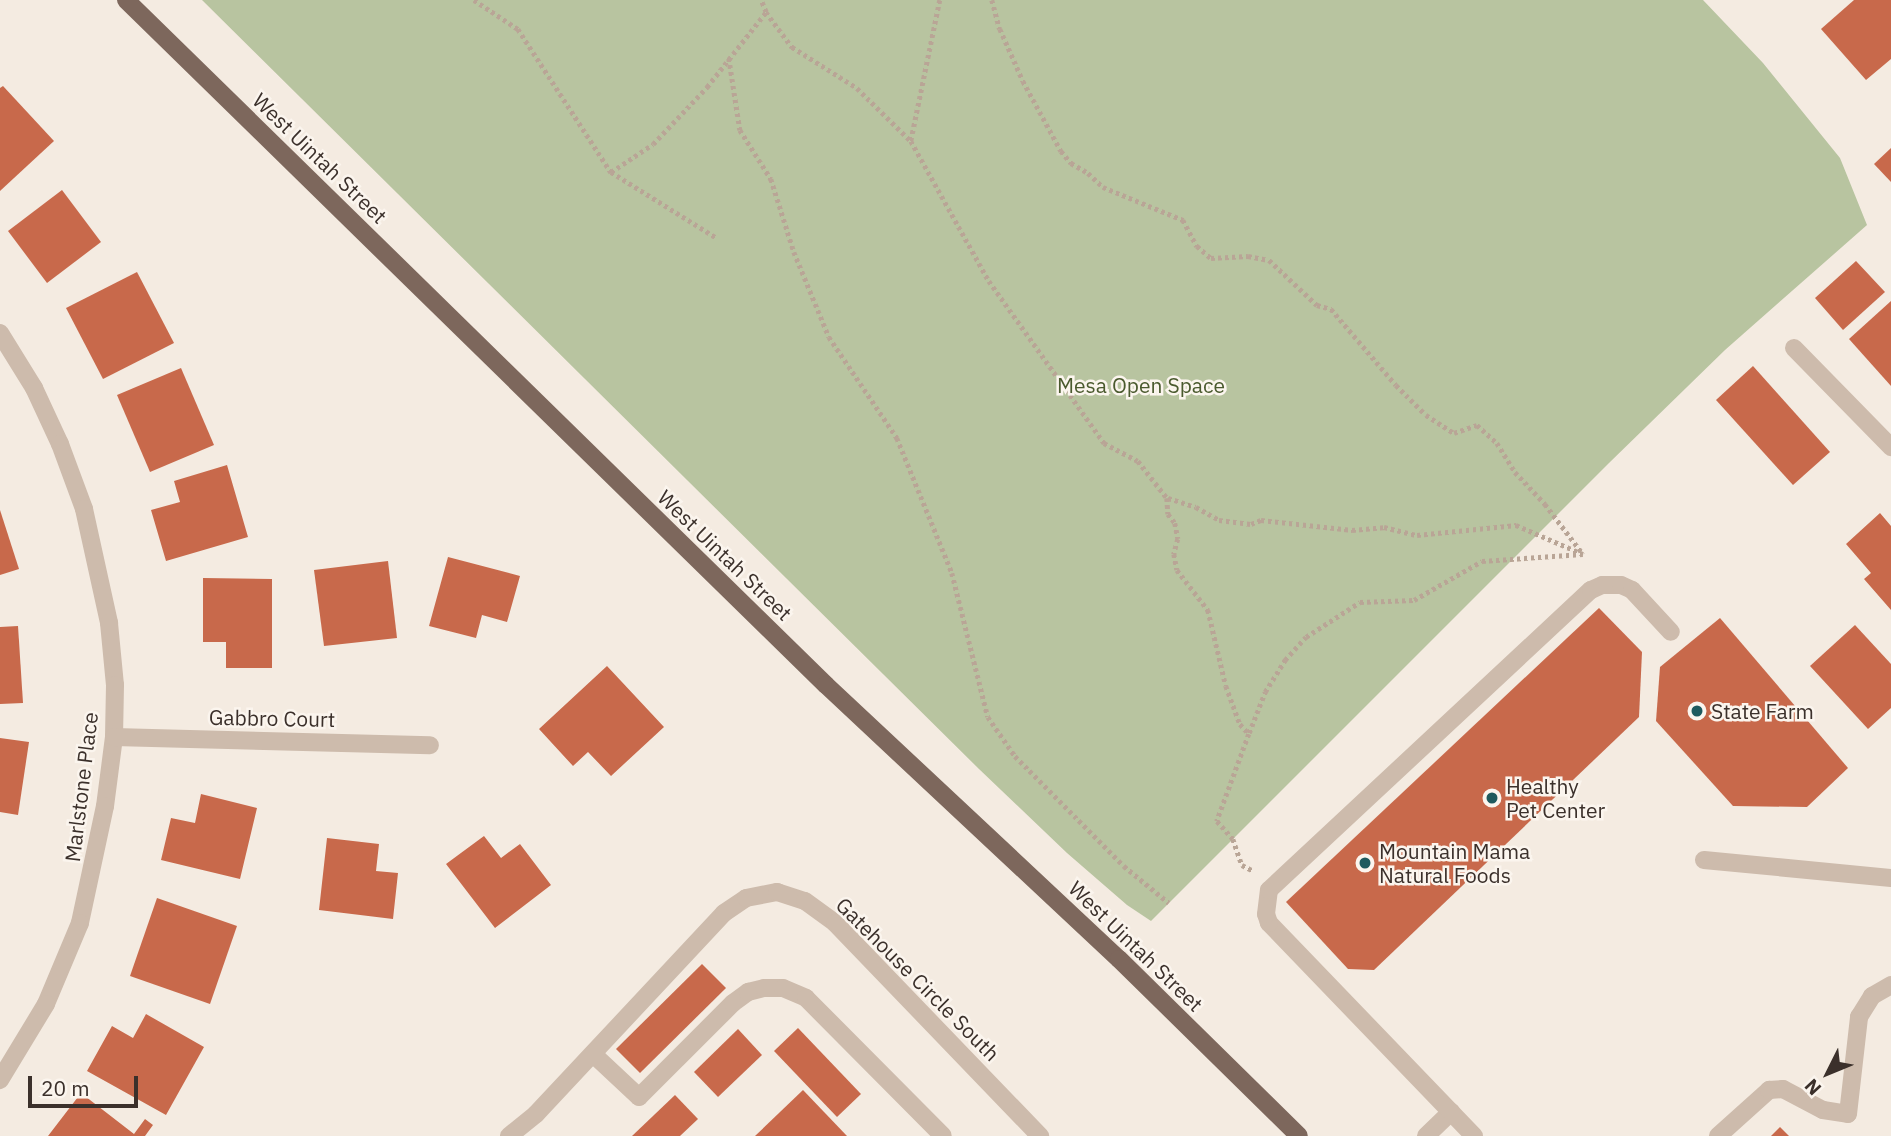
<!DOCTYPE html>
<html>
<head>
<meta charset="utf-8">
<style>
  body { margin:0 }
  #map { position:relative; width:1891px; height:1136px; overflow:hidden; background:#f4ebe1; font-family:"IBM Plex Sans",sans-serif }
  div>[style] { position:absolute }
  [style*='--x'] { left:calc(var(--x)*1px); top:calc(var(--y)*1px); width:calc(var(--w)*1px); rotate:calc(var(--a)*1deg) }
  .green>* { inset:0; background:#b8c4a0 }
  .building>* { inset:0; background:#c8694b }
  .path>* { height:4.5px; margin-top:-2.25px; transform-origin:0; background:repeating-linear-gradient(90deg,#b9a596 0 3.5px,transparent 0 7px) }
  .minor>* { height:18px; margin:-9px; padding:0 9px; transform-origin:9px; border-radius:9px; background:#cdbbac }
  .major>* { height:18px; margin:-9px; padding:0 9px; transform-origin:9px; border-radius:9px; background:#7d675c }
  .dots>* { width:19px; height:19px; translate:-50% -50%; box-sizing:border-box; border:4px solid #fbf5ee; border-radius:50% }
  span { translate:-50% -50%; white-space:nowrap; text-align:center; line-height:1.15; -webkit-text-stroke:5px #fbf5ee; paint-order:stroke }
  .street-label { font-size:21px; color:#3b302b }
  .park-label { font-size:21px; color:#4a5a2e }
  .poi-label { font-size:21px; color:#3b302b }
  .left { translate:0 -50%; text-align:left }
  .north { position:absolute; left:1793px; top:1038px; width:70px; height:70px; -webkit-text-stroke:5px #fbf5ee; paint-order:stroke; rotate:227deg; font-size:19px; font-weight:700; line-height:28px; text-align:center; color:#3b302b }
  .north::after { content:''; display:block; margin:auto; width:24px; height:32px; background:#3b302b; clip-path:polygon(50% 0,100% 100%,50% 72%,0 100%) }
  .scale { position:absolute; left:28px; top:1076px; width:110px; height:32px; box-sizing:border-box; border:4px solid #3b302b; border-top:0; padding-left:9px; font-size:21px; line-height:24px; white-space:nowrap; color:#3b302b; -webkit-text-stroke:5px #fbf5ee; paint-order:stroke }
</style>
</head>
<body>
<div id="map">
  <div class="green">
    <i style="clip-path:polygon(202px 0,1703px 0,1763px 63px,1840px 158px,1867px 225px,1725px 350px,1609px 463px,1151px 921px,1127px 905px,1067px 853px,979px 769px)"></i>
  </div>
  <div class="building">
    <i style="clip-path:polygon(1854px 0,1891px 0,1891px 59px,1866px 80px,1821px 29px)"></i>
    <i style="clip-path:polygon(3px 86px,54px 141px,0 191px,0 88px)"></i>
    <i style="clip-path:polygon(1891px 148px,1891px 182px,1874px 164px)"></i>
    <i style="clip-path:polygon(62px 190px,101px 242px,47px 283px,8px 231px)"></i>
    <i style="clip-path:polygon(1856px 261px,1885px 292px,1843px 330px,1815px 298px)"></i>
    <i style="clip-path:polygon(137px 272px,174px 343px,103px 379px,66px 308px)"></i>
    <i style="clip-path:polygon(1891px 301px,1891px 386px,1849px 339px)"></i>
    <i style="clip-path:polygon(1753px 366px,1830px 452px,1793px 485px,1716px 400px)"></i>
    <i style="clip-path:polygon(181px 368px,214px 445px,150px 472px,117px 395px)"></i>
    <i style="clip-path:polygon(227px 465px,248px 537px,166px 561px,151px 510px,180px 502px,174px 481px)"></i>
    <i style="clip-path:polygon(0 510px,19px 569px,0 575px)"></i>
    <i style="clip-path:polygon(1880px 513px,1891px 526px,1891px 610px,1864px 579px,1871px 573px,1846px 544px)"></i>
    <i style="clip-path:polygon(448px 557px,520px 576px,507px 622px,482px 615px,476px 638px,429px 626px)"></i>
    <i style="clip-path:polygon(388px 561px,397px 638px,324px 646px,314px 570px)"></i>
    <i style="clip-path:polygon(203px 578px,272px 579px,272px 668px,226px 668px,226px 642px,203px 642px)"></i>
    <i style="clip-path:polygon(1599px 608px,1642px 652px,1639px 717px,1374px 970px,1348px 969px,1286px 902px)"></i>
    <i style="clip-path:polygon(1720px 618px,1848px 768px,1807px 807px,1733px 806px,1656px 721px,1660px 667px)"></i>
    <i style="clip-path:polygon(1855px 625px,1891px 664px,1891px 708px,1868px 729px,1810px 666px)"></i>
    <i style="clip-path:polygon(18px 626px,23px 703px,0 704px,0 627px)"></i>
    <i style="clip-path:polygon(607px 666px,664px 727px,611px 776px,588px 752px,573px 766px,539px 729px)"></i>
    <i style="clip-path:polygon(0 738px,29px 742px,18px 815px,0 812px)"></i>
    <i style="clip-path:polygon(201px 794px,257px 808px,240px 879px,161px 860px,171px 818px,195px 823px)"></i>
    <i style="clip-path:polygon(484px 836px,501px 858px,520px 844px,551px 885px,495px 928px,446px 864px)"></i>
    <i style="clip-path:polygon(327px 838px,379px 844px,376px 871px,398px 873px,393px 919px,319px 910px)"></i>
    <i style="clip-path:polygon(157px 898px,237px 926px,210px 1004px,130px 976px)"></i>
    <i style="clip-path:polygon(702px 964px,726px 988px,640px 1073px,616px 1049px)"></i>
    <i style="clip-path:polygon(146px 1014px,204px 1047px,166px 1115px,87px 1071px,112px 1026px,133px 1038px)"></i>
    <i style="clip-path:polygon(798px 1028px,861px 1094px,837px 1117px,774px 1051px)"></i>
    <i style="clip-path:polygon(738px 1029px,762px 1055px,718px 1097px,694px 1072px)"></i>
    <i style="clip-path:polygon(803px 1090px,847px 1136px,755px 1136px)"></i>
    <i style="clip-path:polygon(81px 1093px,134px 1134px,145px 1119px,153px 1125px,145px 1136px,48px 1136px)"></i>
    <i style="clip-path:polygon(675px 1095px,698px 1119px,680px 1136px,632px 1136px)"></i>
    <i style="clip-path:polygon(1780px 1127px,1789px 1136px,1771px 1136px)"></i>
  </div>
  <div class="path">
    <i style="--x:474;--y:0;--w:53;--a:33.4"></i>
    <i style="--x:518;--y:29;--w:171;--a:57"></i>
    <i style="--x:611;--y:172;--w:125;--a:31.9"></i>
    <i style="--x:940;--y:0;--w:144;--a:101.6"></i>
    <i style="--x:911;--y:141;--w:160;--a:60.9"></i>
    <i style="--x:989;--y:281;--w:199;--a:54.6"></i>
    <i style="--x:1104;--y:443;--w:38;--a:28"></i>
    <i style="--x:1138;--y:461;--w:47;--a:51.9"></i>
    <i style="--x:1167;--y:498;--w:16;--a:86"></i>
    <i style="--x:1168;--y:514;--w:11;--a:52"></i>
    <i style="--x:1175;--y:523;--w:16;--a:79"></i>
    <i style="--x:1178;--y:539;--w:16;--a:105"></i>
    <i style="--x:1174;--y:554;--w:16;--a:79"></i>
    <i style="--x:1177;--y:570;--w:51;--a:52.2"></i>
    <i style="--x:1208;--y:610;--w:78;--a:76.7"></i>
    <i style="--x:1226;--y:686;--w:40;--a:69.8"></i>
    <i style="--x:1240;--y:724;--w:13;--a:48"></i>
    <i style="--x:1249;--y:734;--w:93;--a:110.2"></i>
    <i style="--x:1217;--y:821;--w:24;--a:48"></i>
    <i style="--x:1233;--y:839;--w:28;--a:71"></i>
    <i style="--x:1242;--y:865;--w:11;--a:27"></i>
    <i style="--x:992;--y:0;--w:30;--a:75"></i>
    <i style="--x:1000;--y:29;--w:57;--a:66.1"></i>
    <i style="--x:1023;--y:81;--w:80;--a:61.5"></i>
    <i style="--x:1061;--y:151;--w:16;--a:50"></i>
    <i style="--x:1071;--y:163;--w:20;--a:30"></i>
    <i style="--x:1088;--y:173;--w:21;--a:43"></i>
    <i style="--x:1103;--y:187;--w:87;--a:22.4"></i>
    <i style="--x:1183;--y:220;--w:30;--a:62"></i>
    <i style="--x:1197;--y:246;--w:18;--a:41"></i>
    <i style="--x:1211;--y:258;--w:37;--a:-3"></i>
    <i style="--x:1248;--y:256;--w:21;--a:11"></i>
    <i style="--x:1269;--y:260;--w:66;--a:43.2"></i>
    <i style="--x:1317;--y:305;--w:15;--a:16"></i>
    <i style="--x:1331;--y:309;--w:100;--a:49.5"></i>
    <i style="--x:1396;--y:385;--w:42;--a:45"></i>
    <i style="--x:1426;--y:415;--w:33;--a:33"></i>
    <i style="--x:1454;--y:433;--w:24;--a:-19"></i>
    <i style="--x:1477;--y:425;--w:27;--a:42"></i>
    <i style="--x:1497;--y:443;--w:34;--a:58"></i>
    <i style="--x:1515;--y:472;--w:44;--a:46.8"></i>
    <i style="--x:1545;--y:504;--w:63;--a:52.8"></i>
    <i style="--x:766;--y:12;--w:44;--a:53.4"></i>
    <i style="--x:792;--y:47;--w:77;--a:32.2"></i>
    <i style="--x:857;--y:88;--w:76;--a:44.5"></i>
    <i style="--x:729;--y:58;--w:73;--a:81.3"></i>
    <i style="--x:740;--y:130;--w:58;--a:57.7"></i>
    <i style="--x:771;--y:179;--w:77;--a:72.5"></i>
    <i style="--x:794;--y:252;--w:92;--a:67.6"></i>
    <i style="--x:829;--y:337;--w:122;--a:56"></i>
    <i style="--x:897;--y:438;--w:146;--a:67.8"></i>
    <i style="--x:952;--y:573;--w:148;--a:76"></i>
    <i style="--x:988;--y:717;--w:47;--a:55.3"></i>
    <i style="--x:1015;--y:756;--w:155;--a:45.3"></i>
    <i style="--x:1124;--y:866;--w:58;--a:39.4"></i>
    <i style="--x:611;--y:172;--w:50;--a:-33.7"></i>
    <i style="--x:653;--y:144;--w:79;--a:-46.5"></i>
    <i style="--x:707;--y:87;--w:95;--a:-51.8"></i>
    <i style="--x:766;--y:12;--w:13;--a:-113"></i>
    <i style="--x:1168;--y:498;--w:29;--a:18"></i>
    <i style="--x:1196;--y:507;--w:26;--a:29"></i>
    <i style="--x:1219;--y:520;--w:32;--a:7"></i>
    <i style="--x:1251;--y:524;--w:11;--a:-22"></i>
    <i style="--x:1261;--y:520;--w:92;--a:6.3"></i>
    <i style="--x:1352;--y:530;--w:32;--a:-5"></i>
    <i style="--x:1384;--y:527;--w:34;--a:14"></i>
    <i style="--x:1417;--y:535;--w:100;--a:-5.8"></i>
    <i style="--x:1516;--y:525;--w:73;--a:23.4"></i>
    <i style="--x:1249;--y:733;--w:44;--a:-68.7"></i>
    <i style="--x:1265;--y:692;--w:38;--a:-58"></i>
    <i style="--x:1285;--y:660;--w:31;--a:-48"></i>
    <i style="--x:1306;--y:637;--w:64;--a:-32.9"></i>
    <i style="--x:1360;--y:602;--w:54;--a:-2.1"></i>
    <i style="--x:1414;--y:600;--w:78;--a:-29.8"></i>
    <i style="--x:1482;--y:561;--w:101;--a:-4"></i>
  </div>
  <div class="minor">
    <i style="--x:0;--y:333;--w:65;--a:58.3"></i>
    <i style="--x:34;--y:388;--w:62;--a:65.1"></i>
    <i style="--x:60;--y:444;--w:69;--a:69.7"></i>
    <i style="--x:84;--y:509;--w:117;--a:77.6"></i>
    <i style="--x:109;--y:623;--w:62;--a:84.5"></i>
    <i style="--x:115;--y:685;--w:52;--a:91.1"></i>
    <i style="--x:114;--y:737;--w:70;--a:97.4"></i>
    <i style="--x:105;--y:806;--w:120;--a:102.1"></i>
    <i style="--x:80;--y:923;--w:88;--a:112.8"></i>
    <i style="--x:46;--y:1004;--w:89;--a:121.2"></i>
    <i style="--x:1794;--y:348;--w:139;--a:45.6"></i>
    <i style="--x:114;--y:737;--w:316;--a:1.5"></i>
    <i style="--x:1704;--y:860;--w:188;--a:5.5"></i>
    <i style="--x:593;--y:1054;--w:63;--a:43.1"></i>
    <i style="--x:639;--y:1097;--w:133;--a:-45"></i>
    <i style="--x:733;--y:1003;--w:19;--a:-36"></i>
    <i style="--x:748;--y:992;--w:16;--a:-14"></i>
    <i style="--x:764;--y:988;--w:19;--a:0"></i>
    <i style="--x:783;--y:988;--w:25;--a:23"></i>
    <i style="--x:806;--y:998;--w:194;--a:45.2"></i>
    <i style="--x:509;--y:1136;--w:35;--a:-39"></i>
    <i style="--x:536;--y:1114;--w:275;--a:-46.9"></i>
    <i style="--x:724;--y:913;--w:27;--a:-34"></i>
    <i style="--x:746;--y:898;--w:32;--a:-11"></i>
    <i style="--x:777;--y:892;--w:29;--a:18"></i>
    <i style="--x:805;--y:901;--w:37;--a:36"></i>
    <i style="--x:835;--y:923;--w:296;--a:46.1"></i>
    <i style="--x:1426;--y:1136;--w:35;--a:-44"></i>
    <i style="--x:1474;--y:1136;--w:296;--a:-133.9"></i>
    <i style="--x:1269;--y:923;--w:9;--a:-108"></i>
    <i style="--x:1266;--y:914;--w:24;--a:-83"></i>
    <i style="--x:1269;--y:890;--w:440;--a:-43"></i>
    <i style="--x:1591;--y:590;--w:12;--a:-24"></i>
    <i style="--x:1602;--y:585;--w:19;--a:0"></i>
    <i style="--x:1621;--y:585;--w:12;--a:24"></i>
    <i style="--x:1632;--y:590;--w:57;--a:47.1"></i>
    <i style="--x:1718;--y:1136;--w:69;--a:-42"></i>
    <i style="--x:1769;--y:1090;--w:14;--a:-4"></i>
    <i style="--x:1783;--y:1089;--w:45;--a:27.7"></i>
    <i style="--x:1823;--y:1110;--w:25;--a:9"></i>
    <i style="--x:1848;--y:1114;--w:98;--a:-83.5"></i>
    <i style="--x:1859;--y:1017;--w:25;--a:-58"></i>
    <i style="--x:1872;--y:996;--w:22;--a:-30"></i>
  </div>
  <div class="major">
    <i style="--x:126;--y:0;--w:979;--a:44.38"></i>
    <i style="--x:826;--y:685;--w:401;--a:43.1"></i>
    <i style="--x:1119;--y:959;--w:252;--a:44.5"></i>
  </div>
  <div class="dots">
    <i style="left:1697px;top:711px;background:#1f5a5e"></i>
    <i style="left:1492px;top:798px;background:#1f5a5e"></i>
    <i style="left:1365px;top:863px;background:#1f5a5e"></i>
  </div>
  <div class="street-label">
    <span style="left:320px;top:158px;rotate:44deg">West Uintah Street</span>
    <span style="left:725px;top:555px;rotate:44deg">West Uintah Street</span>
    <span style="left:272px;top:718px;rotate:1deg">Gabbro Court</span>
    <span style="left:81px;top:787px;rotate:-83deg">Marlstone Place</span>
    <span style="left:1136px;top:946px;rotate:44deg">West Uintah Street</span>
    <span style="left:918px;top:979px;rotate:45deg">Gatehouse Circle South</span>
  </div>
  <div class="park-label">
    <span style="left:1141px;top:385px">Mesa Open Space</span>
  </div>
  <div class="poi-label">
    <span class="left" style="left:1711px;top:711px">State Farm</span>
    <span class="left" style="left:1506px;top:798px">Healthy<br>Pet Center</span>
    <span class="left" style="left:1379px;top:863px">Mountain Mama<br>Natural Foods</span>
  </div>
  <div class="north">N</div>
  <div class="scale">20 m</div>
</div>
</body>
</html>
